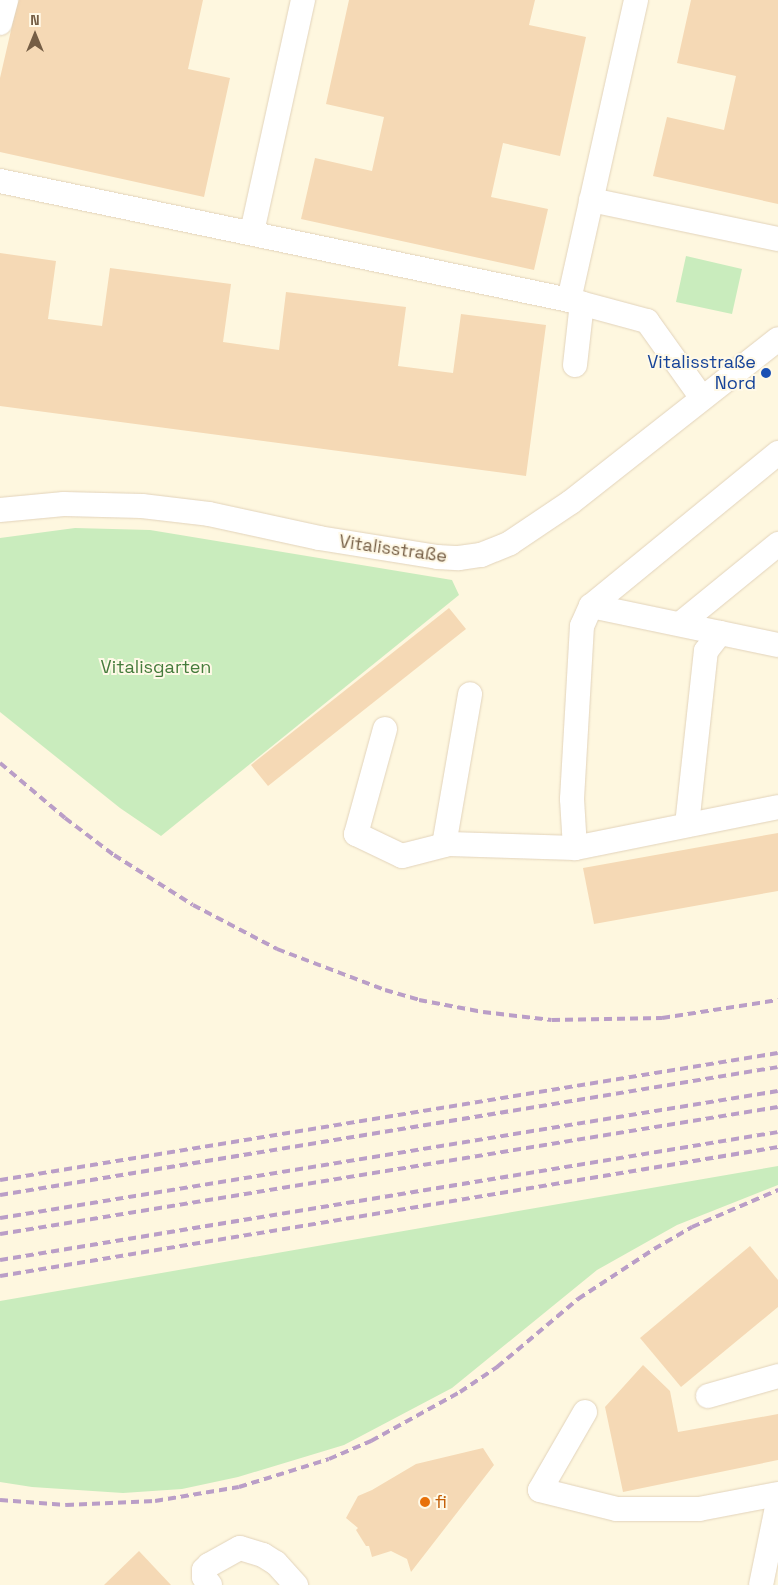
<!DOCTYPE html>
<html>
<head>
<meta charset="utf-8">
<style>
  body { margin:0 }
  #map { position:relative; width:778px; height:1585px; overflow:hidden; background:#fef7df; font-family:"Space Grotesk",sans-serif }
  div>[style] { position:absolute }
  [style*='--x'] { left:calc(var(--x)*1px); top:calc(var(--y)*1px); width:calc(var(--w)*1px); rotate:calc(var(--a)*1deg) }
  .green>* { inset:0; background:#c9ecbd }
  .building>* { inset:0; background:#f5d9b5 }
  .roads { filter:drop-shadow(0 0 1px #e2d3bb) drop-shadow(0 0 1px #e2d3bb) }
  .minor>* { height:24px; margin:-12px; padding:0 12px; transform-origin:12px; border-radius:12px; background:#fff }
  .rail>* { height:4px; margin-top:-2px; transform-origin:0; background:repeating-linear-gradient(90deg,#ba9ec7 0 8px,transparent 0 13px) }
  .dots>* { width:14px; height:14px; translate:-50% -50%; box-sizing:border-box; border:2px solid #fff9e7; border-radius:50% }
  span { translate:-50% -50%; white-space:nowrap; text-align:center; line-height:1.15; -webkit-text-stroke:4px #fff9e7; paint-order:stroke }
  .transit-label { font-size:18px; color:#164399 }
  .right { translate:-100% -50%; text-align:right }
  .street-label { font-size:18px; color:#755e45 }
  .park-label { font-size:18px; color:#457c3c }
  .food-label { font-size:18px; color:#c56008 }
  .left { translate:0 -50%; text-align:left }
  .north { position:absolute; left:10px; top:10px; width:50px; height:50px; -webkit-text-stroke:4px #fff9e7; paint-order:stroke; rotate:0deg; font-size:14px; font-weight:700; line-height:20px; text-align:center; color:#755e45 }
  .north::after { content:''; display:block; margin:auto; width:18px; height:22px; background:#755e45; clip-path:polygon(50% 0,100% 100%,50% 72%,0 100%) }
</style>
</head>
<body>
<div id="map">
  <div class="green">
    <i style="clip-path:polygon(686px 256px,742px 269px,732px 314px,676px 302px)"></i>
    <i style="clip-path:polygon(75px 528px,150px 530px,452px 580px,459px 595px,161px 836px,120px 808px,0 712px,0 538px)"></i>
    <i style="clip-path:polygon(778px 1166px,778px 1185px,677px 1225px,597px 1270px,452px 1388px,344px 1445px,238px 1477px,182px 1489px,123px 1493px,32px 1487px,0 1482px,0 1301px)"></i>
  </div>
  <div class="building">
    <i style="clip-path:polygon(18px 0,203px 0,188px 69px,230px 78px,204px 197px,0 152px,0 78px)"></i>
    <i style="clip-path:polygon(349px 0,535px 0,529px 25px,586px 37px,560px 156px,503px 143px,491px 197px,548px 209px,534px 270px,301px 219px,315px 158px,372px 171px,384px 117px,326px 104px)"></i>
    <i style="clip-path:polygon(691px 0,778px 0,778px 204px,653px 176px,667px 117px,724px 130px,736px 76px,677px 63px)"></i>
    <i style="clip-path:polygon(0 253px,56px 261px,48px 319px,102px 326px,110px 268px,231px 284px,223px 342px,279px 350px,286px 292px,406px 307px,398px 366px,453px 373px,461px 314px,546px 325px,526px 476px,0 406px)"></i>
    <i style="clip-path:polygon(449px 608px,466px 629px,268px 786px,251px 765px)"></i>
    <i style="clip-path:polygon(778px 833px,778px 891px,594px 924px,583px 868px)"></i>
    <i style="clip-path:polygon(750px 1246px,778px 1280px,778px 1307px,681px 1387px,640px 1338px)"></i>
    <i style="clip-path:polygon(643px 1365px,670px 1391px,678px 1432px,778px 1414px,778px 1460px,623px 1492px,605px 1407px)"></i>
    <i style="clip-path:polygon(483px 1448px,494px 1465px,411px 1572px,407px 1559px,391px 1551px,372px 1557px,369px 1546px,366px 1546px,356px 1530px,358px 1528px,346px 1518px,358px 1496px,372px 1490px,416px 1464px)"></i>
    <i style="clip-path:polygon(139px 1551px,171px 1585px,104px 1585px)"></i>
  </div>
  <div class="roads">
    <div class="minor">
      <i style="--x:0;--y:23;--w:24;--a:-75"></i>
      <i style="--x:0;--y:181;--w:581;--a:11.81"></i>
      <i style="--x:569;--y:300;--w:81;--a:15.1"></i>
      <i style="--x:647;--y:321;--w:95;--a:54.5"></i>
      <i style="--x:591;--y:200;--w:191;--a:11.8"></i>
      <i style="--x:252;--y:232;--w:238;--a:-77.6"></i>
      <i style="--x:569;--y:300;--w:307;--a:-77.4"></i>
      <i style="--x:575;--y:365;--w:62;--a:-83.6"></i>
      <i style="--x:0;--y:510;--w:64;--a:-5.4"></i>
      <i style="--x:64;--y:504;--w:78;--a:1.5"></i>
      <i style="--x:142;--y:506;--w:67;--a:6.8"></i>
      <i style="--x:209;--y:514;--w:113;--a:12.3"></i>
      <i style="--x:319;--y:538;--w:120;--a:9.1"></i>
      <i style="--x:437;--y:557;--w:22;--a:3"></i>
      <i style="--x:459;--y:558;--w:22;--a:-8"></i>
      <i style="--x:481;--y:555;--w:31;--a:-22"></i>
      <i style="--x:510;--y:543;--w:73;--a:-33.9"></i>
      <i style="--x:571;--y:502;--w:263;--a:-38.2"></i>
      <i style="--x:591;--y:606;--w:242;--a:-39.3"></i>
      <i style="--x:680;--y:624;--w:127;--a:-39.2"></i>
      <i style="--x:385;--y:729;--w:109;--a:105.4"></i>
      <i style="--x:356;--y:834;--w:51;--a:25.6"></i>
      <i style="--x:402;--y:856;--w:49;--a:-14.3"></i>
      <i style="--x:449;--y:844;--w:126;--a:1.8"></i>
      <i style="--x:575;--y:848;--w:49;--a:-93.5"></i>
      <i style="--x:572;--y:799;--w:173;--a:-86.7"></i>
      <i style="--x:582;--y:626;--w:22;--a:-66"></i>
      <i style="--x:591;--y:606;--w:191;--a:11.8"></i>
      <i style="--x:687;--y:825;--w:175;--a:-83.8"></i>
      <i style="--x:706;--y:651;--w:23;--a:-52"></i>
      <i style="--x:444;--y:845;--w:153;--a:-80.2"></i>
      <i style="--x:575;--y:848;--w:207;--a:-11.4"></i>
      <i style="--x:708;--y:1396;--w:73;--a:-15.9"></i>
      <i style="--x:585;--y:1412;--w:90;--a:120"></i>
      <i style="--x:540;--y:1490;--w:79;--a:13.9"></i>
      <i style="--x:617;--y:1509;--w:82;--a:0"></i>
      <i style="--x:699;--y:1509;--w:80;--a:-10.8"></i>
      <i style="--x:210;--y:1585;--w:10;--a:-127"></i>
      <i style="--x:204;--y:1577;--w:7;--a:-90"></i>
      <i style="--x:204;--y:1570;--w:7;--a:-45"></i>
      <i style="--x:209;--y:1565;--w:35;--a:-29"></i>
      <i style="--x:240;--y:1548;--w:24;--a:17"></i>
      <i style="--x:263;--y:1555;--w:15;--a:32"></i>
      <i style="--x:276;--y:1563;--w:30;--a:48"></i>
      <i style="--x:761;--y:1585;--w:85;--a:-78.4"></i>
    </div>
  </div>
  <div class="rail">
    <i style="--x:0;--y:763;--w:85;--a:40.2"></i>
    <i style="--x:65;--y:818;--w:61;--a:37.1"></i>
    <i style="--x:114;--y:855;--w:93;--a:32.3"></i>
    <i style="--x:193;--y:905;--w:95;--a:27.6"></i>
    <i style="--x:277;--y:949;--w:116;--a:20.8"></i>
    <i style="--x:385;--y:990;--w:35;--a:16"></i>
    <i style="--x:419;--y:1000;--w:65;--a:10.6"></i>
    <i style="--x:483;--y:1012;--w:69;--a:6.6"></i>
    <i style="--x:552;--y:1020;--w:110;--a:-1"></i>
    <i style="--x:662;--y:1018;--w:117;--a:-8.8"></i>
    <i style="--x:0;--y:1180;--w:788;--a:-9.27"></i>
    <i style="--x:0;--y:1195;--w:788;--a:-9.34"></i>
    <i style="--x:0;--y:1218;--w:788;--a:-9.27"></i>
    <i style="--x:0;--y:1234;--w:788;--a:-9.27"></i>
    <i style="--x:0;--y:1260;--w:788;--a:-9.34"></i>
    <i style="--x:0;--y:1276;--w:789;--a:-9.41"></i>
    <i style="--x:0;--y:1500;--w:66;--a:4.3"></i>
    <i style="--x:66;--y:1505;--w:89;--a:-2.6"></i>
    <i style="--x:155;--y:1501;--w:85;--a:-9.5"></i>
    <i style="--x:239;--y:1487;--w:94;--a:-17.3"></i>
    <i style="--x:329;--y:1459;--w:46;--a:-23.2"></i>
    <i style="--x:371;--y:1441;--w:102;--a:-28.8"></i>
    <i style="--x:460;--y:1392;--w:45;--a:-34"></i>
    <i style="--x:497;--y:1367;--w:106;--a:-40"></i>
    <i style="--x:578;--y:1299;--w:91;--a:-33.3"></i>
    <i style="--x:654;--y:1249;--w:44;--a:-30.1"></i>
    <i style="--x:692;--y:1227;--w:94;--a:-23.3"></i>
  </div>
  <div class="dots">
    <i style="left:766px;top:373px;background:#1a4fb4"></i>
    <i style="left:425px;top:1502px;background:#e8710a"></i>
  </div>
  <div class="transit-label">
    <span class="right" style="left:756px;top:373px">Vitalisstraße<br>Nord</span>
  </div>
  <div class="street-label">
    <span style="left:393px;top:549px;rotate:8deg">Vitalisstraße</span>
  </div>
  <div class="park-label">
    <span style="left:156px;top:667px">Vitalisgarten</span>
  </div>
  <div class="food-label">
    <span class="left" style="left:435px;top:1502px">fi</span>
  </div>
  <div class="north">N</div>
</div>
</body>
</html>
